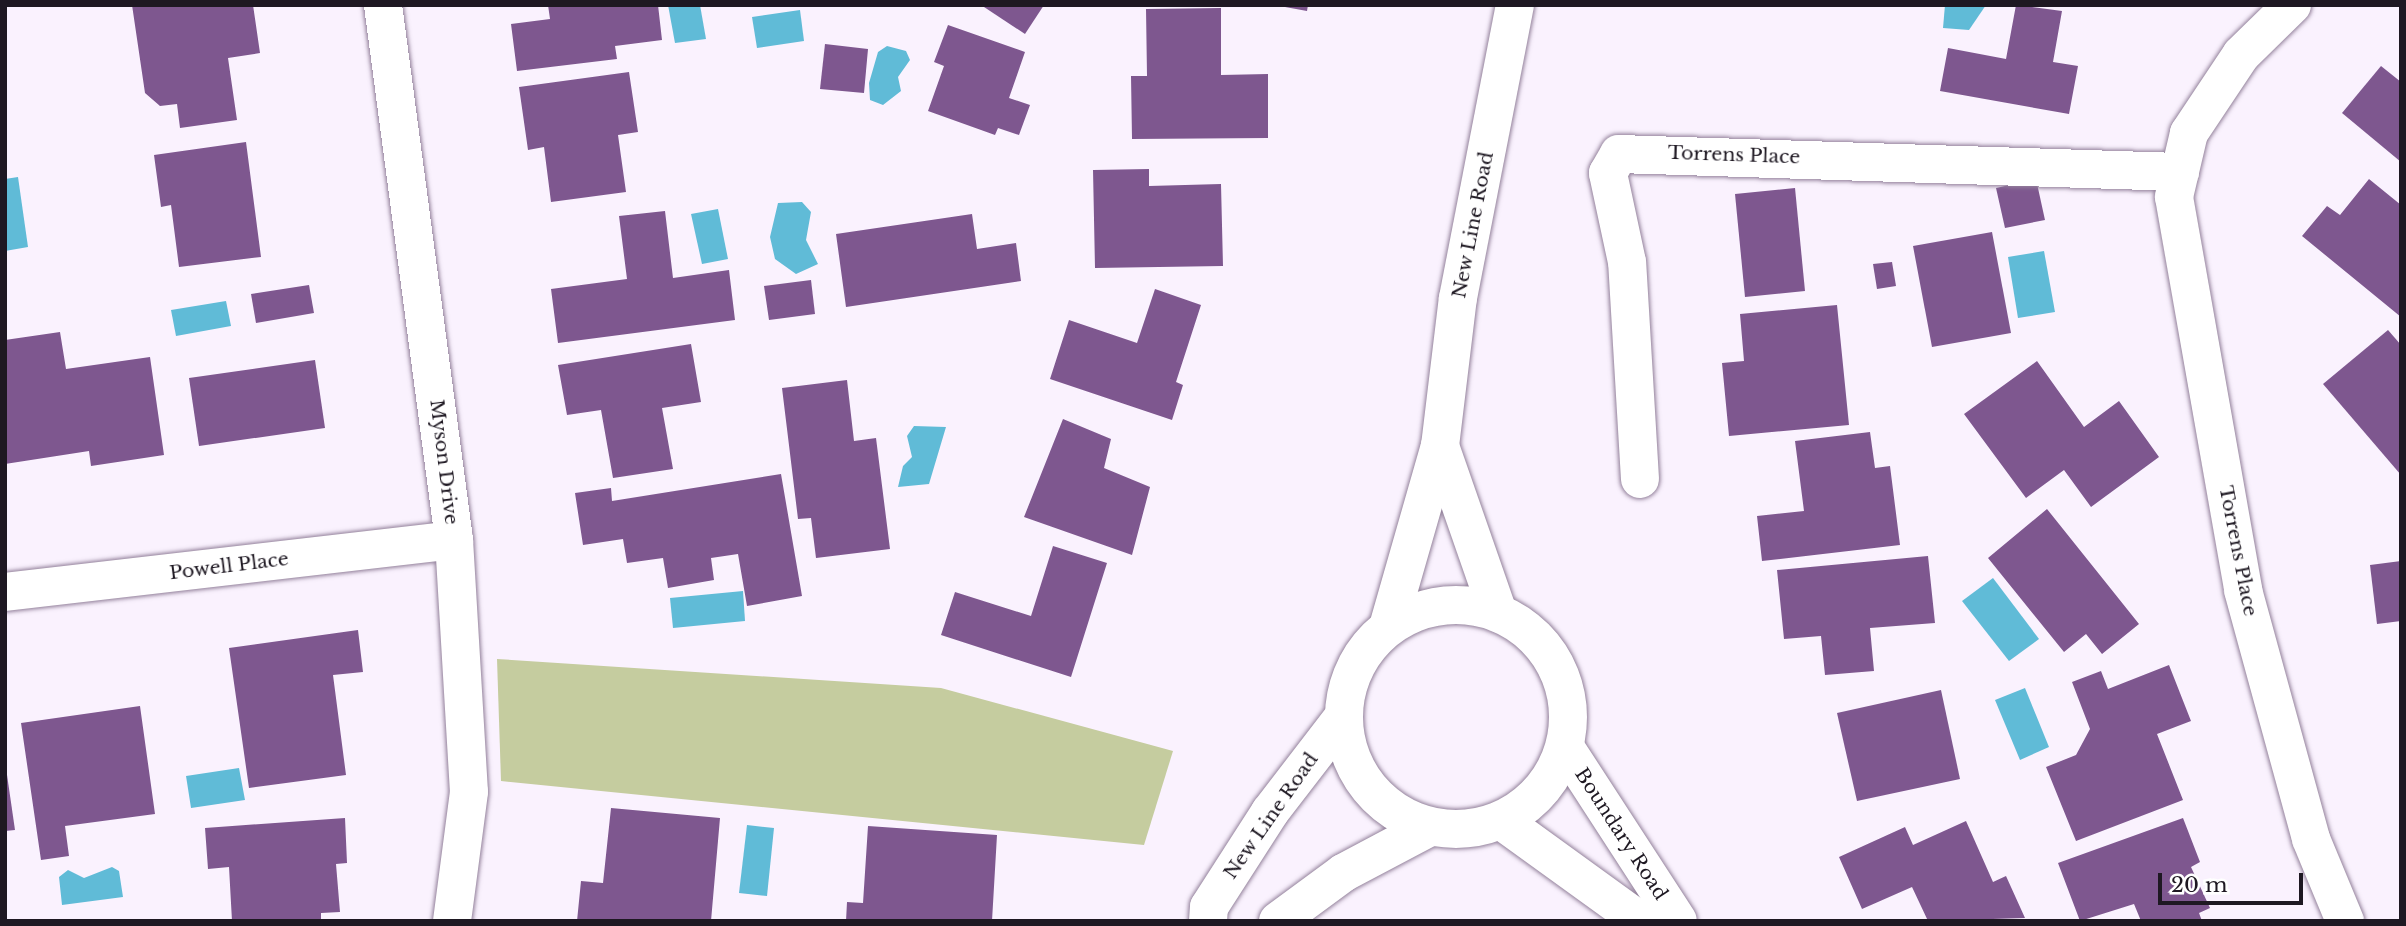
<!DOCTYPE html>
<html>
<head>
<meta charset="utf-8">
<style>
  body { margin:0 }
  #map { position:relative; width:2406px; height:926px; overflow:hidden; background:#faf2fe; font-family:"Libre Baskerville",serif }
  div>[style] { position:absolute }
  [style*='--x'] { left:calc(var(--x)*1px); top:calc(var(--y)*1px); width:calc(var(--w)*1px); rotate:calc(var(--a)*1deg) }
  .green>* { inset:0; background:#c5cc9f }
  .water>* { inset:0; background:#60bbd7 }
  .building>* { inset:0; background:#7e578f }
  .roads { filter:drop-shadow(0 0 2px #93819b) drop-shadow(0 0 2px #93819b) }
  .minor>* { height:38px; margin:-19px; padding:0 19px; transform-origin:19px; border-radius:19px; background:#fff }
  .secondary>* { height:38px; margin:-19px; padding:0 19px; transform-origin:19px; border-radius:19px; background:#fff }
  .primary>* { height:38px; margin:-19px; padding:0 19px; transform-origin:19px; border-radius:19px; background:#fff }
  .primary>.ring { margin:-19px; padding:0; box-sizing:content-box; background:none; border:38px solid #fff; border-radius:50% }
  span { translate:-50% -50%; white-space:nowrap; text-align:center; line-height:1.15; -webkit-text-stroke:5px #fff; paint-order:stroke }
  .street-label { font-size:19px; color:#1e1822 }
  .frame { position:absolute; inset:0; border:7px solid #1e1822; pointer-events:none }
  .scale { position:absolute; left:2158px; top:873px; width:145px; height:32px; box-sizing:border-box; border:4px solid #1e1822; border-top:0; padding-left:9px; font-size:21px; line-height:24px; white-space:nowrap; color:#1e1822; -webkit-text-stroke:5px #fff; paint-order:stroke }
</style>
</head>
<body>
<div id="map">
  <div class="green">
    <i style="clip-path:polygon(497px 659px,941px 688px,1173px 751px,1144px 845px,501px 781px)"></i>
  </div>
  <div class="water">
    <i style="clip-path:polygon(668px 5px,700px 5px,706px 39px,675px 43px)"></i>
    <i style="clip-path:polygon(1945px 5px,1986px 5px,1969px 30px,1943px 28px)"></i>
    <i style="clip-path:polygon(800px 10px,804px 41px,757px 48px,752px 17px)"></i>
    <i style="clip-path:polygon(887px 46px,906px 51px,910px 60px,898px 77px,901px 91px,883px 105px,870px 100px,869px 83px,878px 52px)"></i>
    <i style="clip-path:polygon(18px 177px,28px 247px,5px 251px,5px 179px)"></i>
    <i style="clip-path:polygon(802px 202px,811px 212px,806px 240px,818px 264px,796px 274px,775px 259px,770px 237px,778px 203px)"></i>
    <i style="clip-path:polygon(718px 209px,728px 259px,702px 264px,691px 214px)"></i>
    <i style="clip-path:polygon(2044px 251px,2055px 312px,2018px 318px,2008px 257px)"></i>
    <i style="clip-path:polygon(226px 301px,231px 326px,176px 336px,171px 310px)"></i>
    <i style="clip-path:polygon(914px 426px,946px 427px,929px 484px,898px 487px,903px 466px,912px 457px,907px 436px)"></i>
    <i style="clip-path:polygon(1993px 578px,2039px 639px,2009px 661px,1962px 601px)"></i>
    <i style="clip-path:polygon(743px 591px,745px 621px,673px 628px,670px 598px)"></i>
    <i style="clip-path:polygon(2025px 688px,2049px 747px,2020px 760px,1995px 700px)"></i>
    <i style="clip-path:polygon(239px 768px,245px 800px,191px 808px,186px 776px)"></i>
    <i style="clip-path:polygon(747px 825px,774px 828px,767px 896px,739px 893px)"></i>
    <i style="clip-path:polygon(112px 867px,119px 871px,123px 897px,62px 905px,59px 877px,68px 870px,84px 878px)"></i>
  </div>
  <div class="building">
    <i style="clip-path:polygon(132px 5px,253px 5px,260px 53px,228px 58px,237px 120px,180px 128px,177px 104px,160px 106px,145px 93px)"></i>
    <i style="clip-path:polygon(548px 5px,658px 5px,662px 40px,615px 46px,617px 59px,517px 71px,511px 24px,550px 19px)"></i>
    <i style="clip-path:polygon(981px 5px,1044px 5px,1025px 34px)"></i>
    <i style="clip-path:polygon(1274px 5px,1308px 5px,1307px 11px)"></i>
    <i style="clip-path:polygon(2016px 5px,2062px 11px,2053px 62px,2078px 66px,2069px 114px,1940px 91px,1948px 48px,2006px 59px)"></i>
    <i style="clip-path:polygon(1221px 8px,1221px 75px,1268px 74px,1268px 138px,1132px 139px,1131px 76px,1147px 76px,1146px 9px)"></i>
    <i style="clip-path:polygon(948px 25px,1025px 52px,1009px 98px,1030px 105px,1019px 135px,998px 128px,995px 135px,928px 111px,944px 66px,934px 62px)"></i>
    <i style="clip-path:polygon(825px 44px,868px 49px,864px 93px,820px 89px)"></i>
    <i style="clip-path:polygon(2381px 66px,2401px 82px,2401px 162px,2342px 113px)"></i>
    <i style="clip-path:polygon(629px 72px,638px 132px,618px 135px,626px 192px,551px 202px,544px 147px,528px 150px,519px 87px)"></i>
    <i style="clip-path:polygon(246px 142px,261px 257px,179px 267px,171px 205px,161px 207px,154px 155px)"></i>
    <i style="clip-path:polygon(1149px 169px,1149px 186px,1221px 184px,1223px 266px,1095px 268px,1093px 170px)"></i>
    <i style="clip-path:polygon(2036px 179px,2045px 220px,2005px 228px,1996px 188px)"></i>
    <i style="clip-path:polygon(2369px 179px,2401px 205px,2401px 317px,2302px 236px,2327px 206px,2340px 215px)"></i>
    <i style="clip-path:polygon(1795px 188px,1805px 291px,1745px 297px,1735px 194px)"></i>
    <i style="clip-path:polygon(665px 211px,673px 278px,729px 270px,735px 320px,558px 343px,551px 289px,627px 279px,619px 216px)"></i>
    <i style="clip-path:polygon(972px 214px,977px 249px,1016px 243px,1021px 281px,846px 307px,836px 234px)"></i>
    <i style="clip-path:polygon(1992px 232px,2011px 333px,1932px 347px,1913px 246px)"></i>
    <i style="clip-path:polygon(1892px 262px,1896px 286px,1877px 289px,1873px 264px)"></i>
    <i style="clip-path:polygon(811px 280px,815px 314px,769px 320px,764px 286px)"></i>
    <i style="clip-path:polygon(309px 285px,314px 313px,256px 323px,251px 294px)"></i>
    <i style="clip-path:polygon(1155px 289px,1201px 305px,1176px 382px,1183px 385px,1172px 420px,1050px 379px,1069px 320px,1137px 343px)"></i>
    <i style="clip-path:polygon(1837px 305px,1849px 425px,1729px 436px,1722px 363px,1744px 361px,1740px 314px)"></i>
    <i style="clip-path:polygon(2388px 330px,2401px 345px,2401px 475px,2323px 384px)"></i>
    <i style="clip-path:polygon(60px 332px,66px 369px,150px 357px,164px 455px,91px 466px,89px 451px,5px 464px,5px 340px)"></i>
    <i style="clip-path:polygon(691px 344px,701px 402px,662px 408px,673px 469px,613px 478px,601px 410px,567px 415px,558px 365px)"></i>
    <i style="clip-path:polygon(315px 360px,325px 428px,199px 446px,189px 378px)"></i>
    <i style="clip-path:polygon(2037px 361px,2084px 427px,2119px 401px,2159px 457px,2091px 507px,2064px 470px,2026px 498px,1964px 414px)"></i>
    <i style="clip-path:polygon(847px 380px,854px 441px,876px 438px,890px 549px,816px 558px,811px 518px,798px 519px,782px 388px)"></i>
    <i style="clip-path:polygon(1063px 419px,1111px 439px,1104px 468px,1150px 487px,1132px 555px,1024px 517px)"></i>
    <i style="clip-path:polygon(1870px 432px,1875px 468px,1890px 466px,1900px 545px,1762px 561px,1757px 516px,1804px 511px,1795px 441px)"></i>
    <i style="clip-path:polygon(781px 474px,802px 596px,747px 606px,738px 554px,711px 558px,714px 580px,668px 588px,663px 558px,627px 563px,623px 539px,583px 545px,575px 493px,611px 488px,612px 501px)"></i>
    <i style="clip-path:polygon(2047px 509px,2139px 624px,2102px 654px,2086px 634px,2064px 652px,1988px 558px)"></i>
    <i style="clip-path:polygon(1053px 546px,1107px 563px,1071px 677px,941px 635px,955px 592px,1031px 616px)"></i>
    <i style="clip-path:polygon(1928px 556px,1935px 623px,1870px 628px,1874px 671px,1825px 675px,1821px 636px,1784px 639px,1777px 570px)"></i>
    <i style="clip-path:polygon(2401px 561px,2401px 621px,2377px 624px,2370px 565px)"></i>
    <i style="clip-path:polygon(358px 630px,363px 672px,333px 675px,346px 775px,249px 788px,229px 648px)"></i>
    <i style="clip-path:polygon(2169px 665px,2191px 721px,2157px 734px,2183px 800px,2076px 841px,2046px 767px,2076px 755px,2090px 729px,2072px 682px,2101px 671px,2108px 689px)"></i>
    <i style="clip-path:polygon(1941px 690px,1960px 779px,1857px 801px,1837px 713px)"></i>
    <i style="clip-path:polygon(140px 706px,155px 814px,65px 826px,69px 856px,41px 860px,21px 723px)"></i>
    <i style="clip-path:polygon(5px 761px,15px 830px,5px 831px)"></i>
    <i style="clip-path:polygon(611px 808px,720px 818px,711px 921px,577px 921px,581px 881px,603px 883px)"></i>
    <i style="clip-path:polygon(345px 818px,347px 863px,336px 864px,340px 912px,321px 913px,321px 921px,232px 921px,229px 867px,208px 869px,205px 828px)"></i>
    <i style="clip-path:polygon(2183px 818px,2200px 862px,2191px 867px,2210px 908px,2199px 913px,2202px 921px,2141px 921px,2134px 904px,2080px 921px,2058px 863px)"></i>
    <i style="clip-path:polygon(1966px 821px,1993px 882px,2006px 876px,2025px 918px,1928px 921px,1912px 887px,1862px 909px,1839px 857px,1905px 827px,1913px 845px)"></i>
    <i style="clip-path:polygon(868px 826px,997px 835px,992px 921px,846px 921px,847px 902px,863px 903px)"></i>
  </div>
  <div class="roads">
    <div class="minor">
      <i style="--x:383;--y:5;--w:540;--a:82.44"></i>
      <i style="--x:454;--y:540;--w:252;--a:86.6"></i>
      <i style="--x:469;--y:792;--w:130;--a:97.5"></i>
      <i style="--x:2292;--y:5;--w:71;--a:135.6"></i>
      <i style="--x:2241;--y:55;--w:94;--a:123.7"></i>
      <i style="--x:2189;--y:133;--w:66;--a:103.2"></i>
      <i style="--x:2174;--y:197;--w:399;--a:80"></i>
      <i style="--x:2243;--y:590;--w:258;--a:74.7"></i>
      <i style="--x:2311;--y:839;--w:89;--a:67.5"></i>
      <i style="--x:1640;--y:479;--w:217;--a:-93.4"></i>
      <i style="--x:1627;--y:262;--w:91;--a:-102.1"></i>
      <i style="--x:1608;--y:173;--w:22;--a:-60"></i>
      <i style="--x:1619;--y:154;--w:561;--a:1.84"></i>
      <i style="--x:5;--y:592;--w:452;--a:-6.6"></i>
    </div>
    <div class="secondary">
      <i style="--x:1208;--y:921;--w:14;--a:-86"></i>
      <i style="--x:1209;--y:907;--w:113;--a:-57.3"></i>
      <i style="--x:1270;--y:812;--w:121;--a:-52.4"></i>
      <i style="--x:1278;--y:921;--w:81;--a:-36.4"></i>
      <i style="--x:1343;--y:873;--w:98;--a:-27.9"></i>
    </div>
    <div class="primary">
      <i style="--x:1440;--y:446;--w:177;--a:70.8"></i>
      <i class="ring" style="left:1344px;top:605px;width:186px;height:186px"></i>
      <i style="--x:1388;--y:627;--w:188;--a:-74"></i>
      <i style="--x:1440;--y:446;--w:149;--a:-83.1"></i>
      <i style="--x:1458;--y:298;--w:298;--a:-79"></i>
      <i style="--x:1565;--y:747;--w:207;--a:57"></i>
      <i style="--x:1502;--y:821;--w:170;--a:35.9"></i>
    </div>
  </div>
  <div class="street-label">
    <span style="left:1734px;top:155px;rotate:2deg">Torrens Place</span>
    <span style="left:1473px;top:225px;rotate:-79deg">New Line Road</span>
    <span style="left:444px;top:462px;rotate:83deg">Myson Drive</span>
    <span style="left:2238px;top:551px;rotate:79deg">Torrens Place</span>
    <span style="left:229px;top:566px;rotate:-7deg">Powell Place</span>
    <span style="left:1271px;top:816px;rotate:-55deg">New Line Road</span>
    <span style="left:1621px;top:834px;rotate:57deg">Boundary Road</span>
  </div>
  <div class="frame"></div>
  <div class="scale">20 m</div>
</div>
</body>
</html>
